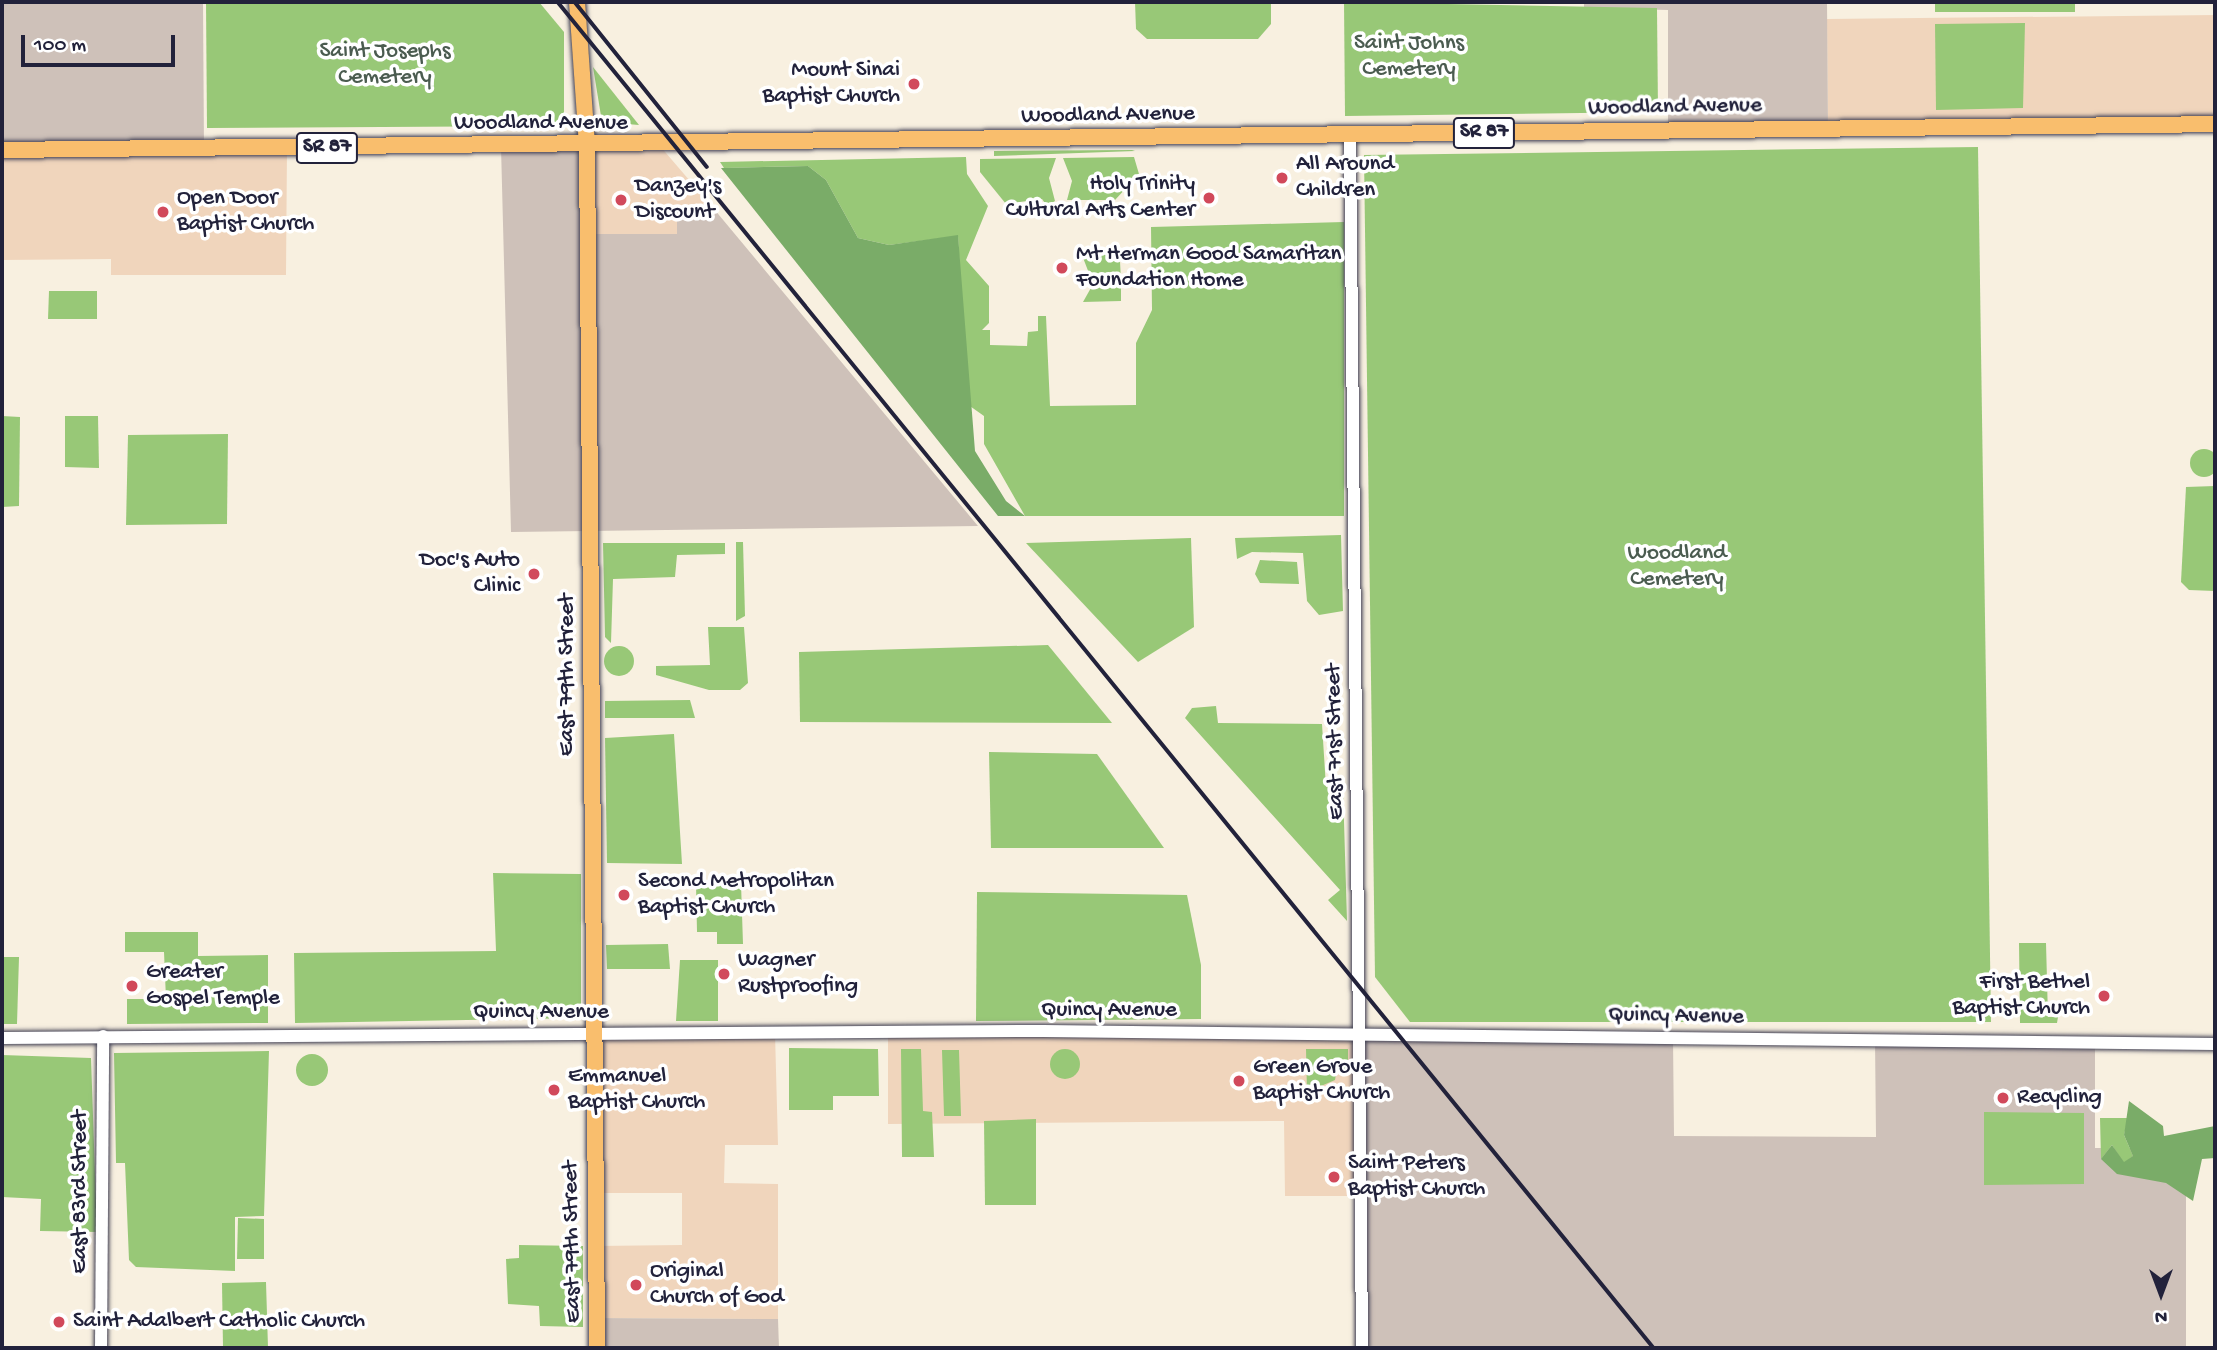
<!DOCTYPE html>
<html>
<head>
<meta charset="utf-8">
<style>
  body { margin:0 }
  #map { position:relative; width:2217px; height:1350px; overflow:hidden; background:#f8f0e0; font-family:"Gochi Hand",sans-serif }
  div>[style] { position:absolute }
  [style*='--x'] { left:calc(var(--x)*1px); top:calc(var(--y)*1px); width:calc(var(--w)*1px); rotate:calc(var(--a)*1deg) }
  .built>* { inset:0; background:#f0d5bc }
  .industrial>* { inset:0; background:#cec1b9 }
  .green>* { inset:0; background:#98c877 }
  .round { border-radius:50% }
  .forest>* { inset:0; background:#7aac68 }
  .roads { filter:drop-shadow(0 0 2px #424154) drop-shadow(0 0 2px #424154) }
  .minor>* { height:12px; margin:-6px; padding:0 6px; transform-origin:6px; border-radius:6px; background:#fff }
  .major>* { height:16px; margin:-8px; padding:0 8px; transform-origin:8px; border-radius:8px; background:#f9be6d }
  .rail>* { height:3.5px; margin:-1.75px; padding:0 1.75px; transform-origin:1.75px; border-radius:1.75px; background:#22223b }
  .dots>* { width:19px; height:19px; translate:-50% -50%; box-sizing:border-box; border:4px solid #fff; border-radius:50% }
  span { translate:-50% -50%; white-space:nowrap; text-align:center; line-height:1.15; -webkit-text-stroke:7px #fff; paint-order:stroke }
  .shield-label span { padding:2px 5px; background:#fff; border:2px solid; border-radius:5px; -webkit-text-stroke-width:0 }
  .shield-label { font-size:21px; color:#22223b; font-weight:700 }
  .park-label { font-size:23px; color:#4b5c50 }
  .poi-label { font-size:23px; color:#22223b }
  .right { translate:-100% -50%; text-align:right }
  .left { translate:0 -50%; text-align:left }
  .street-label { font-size:23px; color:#22223b }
  .frame { position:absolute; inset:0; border:4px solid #22223b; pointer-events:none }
  .north { position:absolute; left:2126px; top:1259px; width:70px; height:70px; -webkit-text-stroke:5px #fff; paint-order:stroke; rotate:180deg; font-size:19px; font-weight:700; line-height:28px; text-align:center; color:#22223b }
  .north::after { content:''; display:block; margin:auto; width:24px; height:32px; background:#22223b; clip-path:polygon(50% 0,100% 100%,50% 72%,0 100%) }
  .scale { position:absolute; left:21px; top:35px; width:154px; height:32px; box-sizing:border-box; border:4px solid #22223b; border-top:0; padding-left:9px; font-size:21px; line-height:24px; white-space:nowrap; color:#22223b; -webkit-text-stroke:5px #fff; paint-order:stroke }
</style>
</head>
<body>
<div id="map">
  <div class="built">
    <i style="clip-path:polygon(2215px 15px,2215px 124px,1828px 129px,1827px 19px)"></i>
    <i style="clip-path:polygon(587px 146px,660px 146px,714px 209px,678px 210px,677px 234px,588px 234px)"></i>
    <i style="clip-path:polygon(287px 149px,286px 275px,111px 275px,111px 259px,2px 260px,2px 150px)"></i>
    <i style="clip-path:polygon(888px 1032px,1360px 1034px,1360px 1196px,1285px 1196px,1284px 1121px,888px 1124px)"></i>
    <i style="clip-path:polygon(775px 1033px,778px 1145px,725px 1145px,724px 1183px,778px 1184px,778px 1319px,596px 1318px,596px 1246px,682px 1245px,682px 1193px,595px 1193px,592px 1034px)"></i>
  </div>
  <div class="industrial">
    <i style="clip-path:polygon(2px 2px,203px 2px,204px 149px,2px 150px)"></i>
    <i style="clip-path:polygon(1584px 2px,1827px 2px,1828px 129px,1668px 131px,1668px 10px,1584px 8px)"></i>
    <i style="clip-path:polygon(587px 146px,588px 234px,677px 234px,677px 210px,714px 209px,978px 526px,511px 532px,501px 147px)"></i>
    <i style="clip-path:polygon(1360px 1034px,1673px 1038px,1674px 1136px,1876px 1137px,1875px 1040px,2095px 1042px,2095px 1148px,2186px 1148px,2186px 1348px,1362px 1348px)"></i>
    <i style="clip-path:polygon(596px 1318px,778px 1319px,779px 1348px,597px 1348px)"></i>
  </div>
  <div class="green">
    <i style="clip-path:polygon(206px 2px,539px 2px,564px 32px,564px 126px,207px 128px)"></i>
    <i style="clip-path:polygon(1135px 2px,1271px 2px,1271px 24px,1258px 39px,1147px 39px,1136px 29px)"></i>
    <i style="clip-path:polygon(1344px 2px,1657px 8px,1658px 112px,1345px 116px)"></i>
    <i style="clip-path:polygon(1935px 2px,2075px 2px,2075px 12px,1935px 12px)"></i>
    <i style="clip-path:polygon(2025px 23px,2023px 108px,1936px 110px,1935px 24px)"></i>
    <i style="clip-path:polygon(593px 67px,639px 125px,602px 122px)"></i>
    <i style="clip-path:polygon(1978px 147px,1991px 1022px,1410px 1022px,1375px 977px,1364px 155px)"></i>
    <i style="clip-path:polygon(994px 151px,1132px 150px,1135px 151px,994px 156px)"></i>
    <i style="clip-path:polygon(966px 157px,967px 174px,988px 206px,966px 260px,989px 286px,989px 323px,982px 330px,990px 330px,990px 345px,1027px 346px,1028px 332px,1038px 331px,1038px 316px,1046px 316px,1050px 406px,1136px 405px,1136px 343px,1152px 310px,1151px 227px,1344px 222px,1344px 516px,1025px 516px,984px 444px,984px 416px,967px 404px,958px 236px,889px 245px,858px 238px,826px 180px,808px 166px,724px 168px,720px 162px)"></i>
    <i style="clip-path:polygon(1134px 157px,1139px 174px,1115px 200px,1067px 200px,1072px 181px,1063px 158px)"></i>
    <i style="clip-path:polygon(1056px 158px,1049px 178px,1055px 201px,1047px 206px,1042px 199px,1006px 204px,980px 172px,980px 159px)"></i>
    <i style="clip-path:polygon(1111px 249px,1111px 261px,1120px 261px,1121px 281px,1092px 281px,1080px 250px)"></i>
    <i style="clip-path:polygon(1092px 286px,1121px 286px,1121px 301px,1083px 302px)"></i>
    <i style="clip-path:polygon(49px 291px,97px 291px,97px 319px,48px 319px)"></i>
    <i style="clip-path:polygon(2px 416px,20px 417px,19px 506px,2px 507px)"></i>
    <i style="clip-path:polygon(65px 416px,98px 416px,99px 468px,65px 467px)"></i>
    <i style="clip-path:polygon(228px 434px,227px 524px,126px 525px,128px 435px)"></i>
    <i class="round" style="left:2190px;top:449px;width:28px;height:28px"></i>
    <i style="clip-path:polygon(2215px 486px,2215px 591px,2189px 590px,2181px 582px,2186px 487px)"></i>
    <i style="clip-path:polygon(1341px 535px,1343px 611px,1319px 615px,1307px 601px,1303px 553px,1252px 552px,1237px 559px,1235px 538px)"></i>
    <i style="clip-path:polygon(1191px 538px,1194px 627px,1138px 662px,1026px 543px)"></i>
    <i style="clip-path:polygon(736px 542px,743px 542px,745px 616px,736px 621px)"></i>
    <i style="clip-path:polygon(603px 543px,725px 543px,725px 554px,677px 555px,675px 577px,613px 579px,611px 643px,605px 637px)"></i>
    <i style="clip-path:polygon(1260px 560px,1297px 562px,1299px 584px,1260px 583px,1255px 574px)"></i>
    <i style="clip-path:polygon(708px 627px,744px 627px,748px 683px,740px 690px,709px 690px,656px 675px,656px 666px,710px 665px)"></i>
    <i style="clip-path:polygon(1048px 645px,1112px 723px,800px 722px,799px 652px)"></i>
    <i class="round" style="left:604px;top:646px;width:30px;height:30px"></i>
    <i style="clip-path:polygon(690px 700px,695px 718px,605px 718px,605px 701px)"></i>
    <i style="clip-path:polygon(1216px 706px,1218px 723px,1322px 724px,1326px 787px,1343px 788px,1347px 921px,1328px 900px,1340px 890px,1185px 718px,1192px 708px)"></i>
    <i style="clip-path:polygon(674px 734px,682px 864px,607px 863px,605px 738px)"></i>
    <i style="clip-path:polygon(989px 752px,1097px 754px,1164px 848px,991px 848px)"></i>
    <i style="clip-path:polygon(493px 873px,581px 874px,581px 1018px,295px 1023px,294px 953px,496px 951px)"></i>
    <i style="clip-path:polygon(741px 883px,743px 944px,717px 944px,717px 932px,697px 932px,696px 884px)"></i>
    <i style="clip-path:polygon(977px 892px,1187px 895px,1201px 965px,1201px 1019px,976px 1021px)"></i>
    <i style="clip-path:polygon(125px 932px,198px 932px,198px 956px,268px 955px,268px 1023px,127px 1024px,127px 999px,166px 999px,164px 952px,125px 952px)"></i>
    <i style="clip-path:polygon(2019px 943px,2046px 943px,2048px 1017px,2058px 1017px,2057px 1023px,2020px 1023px)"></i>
    <i style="clip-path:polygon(668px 944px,670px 969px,607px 969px,606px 945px)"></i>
    <i style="clip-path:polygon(2px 957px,19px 957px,17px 1024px,2px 1024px)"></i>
    <i style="clip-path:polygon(680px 960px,718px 960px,718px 1021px,676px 1021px)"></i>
    <i style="clip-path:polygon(789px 1048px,878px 1049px,879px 1096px,833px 1096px,833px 1110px,789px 1110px)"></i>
    <i style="clip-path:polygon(901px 1049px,921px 1049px,923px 1111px,932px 1112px,934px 1157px,902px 1157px)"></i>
    <i style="clip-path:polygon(1306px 1049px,1348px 1049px,1348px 1074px,1336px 1074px,1335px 1080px,1307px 1092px)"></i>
    <i class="round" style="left:1050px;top:1049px;width:30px;height:30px"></i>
    <i style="clip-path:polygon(942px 1050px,959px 1050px,961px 1116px,944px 1116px)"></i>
    <i style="clip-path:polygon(269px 1051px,264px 1216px,235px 1217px,235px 1271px,136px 1267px,129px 1260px,125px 1163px,116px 1163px,114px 1053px)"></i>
    <i class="round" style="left:296px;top:1054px;width:32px;height:32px"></i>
    <i style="clip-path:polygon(2px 1055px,91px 1058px,97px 1232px,40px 1231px,41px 1199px,2px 1197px)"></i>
    <i style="clip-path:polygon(1984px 1112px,2084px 1113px,2084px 1184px,1984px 1185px)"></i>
    <i style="clip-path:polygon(2100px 1118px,2128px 1118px,2124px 1135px,2133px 1156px,2124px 1163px,2112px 1145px,2101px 1159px)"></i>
    <i style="clip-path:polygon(1036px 1119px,1036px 1205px,985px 1205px,984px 1121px)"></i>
    <i style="clip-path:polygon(238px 1218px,264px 1219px,264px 1259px,237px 1259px)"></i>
    <i style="clip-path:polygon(519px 1245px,583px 1246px,583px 1327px,540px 1326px,539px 1306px,508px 1304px,506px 1259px,519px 1258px)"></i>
    <i style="clip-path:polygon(266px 1282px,268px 1348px,223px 1348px,222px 1283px)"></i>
  </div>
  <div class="forest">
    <i style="clip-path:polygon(808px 166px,826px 180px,858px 238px,889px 245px,958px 235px,975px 451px,1006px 501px,1025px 516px,998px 516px,721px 168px)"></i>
    <i style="clip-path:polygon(2129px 1101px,2163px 1126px,2164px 1136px,2215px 1126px,2215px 1158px,2202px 1159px,2193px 1201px,2166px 1183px,2117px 1174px,2101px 1159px,2112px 1145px,2124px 1162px,2133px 1156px,2124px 1135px)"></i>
  </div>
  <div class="roads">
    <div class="minor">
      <i style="--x:1350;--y:135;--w:1213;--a:89.43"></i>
      <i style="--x:2;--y:1038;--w:1041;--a:-0.39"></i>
      <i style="--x:1043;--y:1031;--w:1172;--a:0.64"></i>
      <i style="--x:101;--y:1348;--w:312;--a:-89.6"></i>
    </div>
    <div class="major">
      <i style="--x:577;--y:2;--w:144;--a:86"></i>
      <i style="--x:587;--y:146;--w:1202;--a:89.52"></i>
      <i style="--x:2;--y:150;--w:2213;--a:-0.67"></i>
    </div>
  </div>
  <div class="rail">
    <i style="--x:558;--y:2;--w:1736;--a:50.85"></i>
    <i style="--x:575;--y:2;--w:211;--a:51.3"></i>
  </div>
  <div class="dots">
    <i style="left:914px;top:84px;background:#d1495b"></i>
    <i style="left:1282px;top:178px;background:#d1495b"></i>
    <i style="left:1209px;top:198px;background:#d1495b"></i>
    <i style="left:621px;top:200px;background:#d1495b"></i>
    <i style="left:163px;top:212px;background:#d1495b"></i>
    <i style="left:1062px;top:268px;background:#d1495b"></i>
    <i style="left:534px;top:574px;background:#d1495b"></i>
    <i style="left:624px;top:895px;background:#d1495b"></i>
    <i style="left:724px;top:974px;background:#d1495b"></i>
    <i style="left:132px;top:986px;background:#d1495b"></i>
    <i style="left:2104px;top:996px;background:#d1495b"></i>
    <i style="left:1239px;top:1081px;background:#d1495b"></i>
    <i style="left:554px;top:1090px;background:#d1495b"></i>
    <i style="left:2003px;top:1098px;background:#d1495b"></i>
    <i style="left:1334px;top:1177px;background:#d1495b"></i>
    <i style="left:636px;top:1285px;background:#d1495b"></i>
    <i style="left:59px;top:1322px;background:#d1495b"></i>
  </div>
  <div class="shield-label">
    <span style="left:1484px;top:133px">SR 87</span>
    <span style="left:327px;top:148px">SR 87</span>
  </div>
  <div class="park-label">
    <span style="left:1409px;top:57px">Saint Johns<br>Cemetery</span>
    <span style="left:385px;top:65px">Saint Josephs<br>Cemetery</span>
    <span style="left:1677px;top:567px">Woodland<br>Cemetery</span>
  </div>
  <div class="poi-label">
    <span class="right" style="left:900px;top:84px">Mount Sinai<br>Baptist Church</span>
    <span class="left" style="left:1296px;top:178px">All Around<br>Children</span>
    <span class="right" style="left:1195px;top:198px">Holy Trinity<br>Cultural Arts Center</span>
    <span class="left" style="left:635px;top:200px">Danzey's<br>Discount</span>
    <span class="left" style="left:177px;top:212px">Open Door<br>Baptist Church</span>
    <span class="left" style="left:1076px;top:268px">Mt Herman Good Samaritan<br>Foundation Home</span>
    <span class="right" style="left:520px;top:574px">Doc's Auto<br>Clinic</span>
    <span class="left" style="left:638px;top:895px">Second Metropolitan<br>Baptist Church</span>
    <span class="left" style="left:738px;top:974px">Wagner<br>Rustproofing</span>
    <span class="left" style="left:146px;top:986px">Greater<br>Gospel Temple</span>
    <span class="right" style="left:2090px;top:996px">First Bethel<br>Baptist Church</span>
    <span class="left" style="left:1253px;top:1081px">Green Grove<br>Baptist Church</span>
    <span class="left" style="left:568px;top:1090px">Emmanuel<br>Baptist Church</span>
    <span class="left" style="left:2017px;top:1098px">Recycling</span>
    <span class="left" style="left:1348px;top:1177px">Saint Peters<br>Baptist Church</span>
    <span class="left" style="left:650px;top:1285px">Original<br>Church of God</span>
    <span class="left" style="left:73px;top:1322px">Saint Adalbert Catholic Church</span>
  </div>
  <div class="street-label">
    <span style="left:1675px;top:108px;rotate:-1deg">Woodland Avenue</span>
    <span style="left:1108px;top:116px;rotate:-1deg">Woodland Avenue</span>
    <span style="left:541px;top:124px">Woodland Avenue</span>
    <span style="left:568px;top:675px;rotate:-90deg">East 79th Street</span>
    <span style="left:1336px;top:742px;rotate:-91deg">East 71st Street</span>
    <span style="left:1109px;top:1011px">Quincy Avenue</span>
    <span style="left:541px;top:1013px">Quincy Avenue</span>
    <span style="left:1676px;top:1017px;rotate:1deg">Quincy Avenue</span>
    <span style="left:81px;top:1192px;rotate:-90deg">East 83rd Street</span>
    <span style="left:573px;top:1242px;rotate:-91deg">East 79th Street</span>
  </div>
  <div class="frame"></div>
  <div class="north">N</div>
  <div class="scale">100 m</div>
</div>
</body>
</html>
